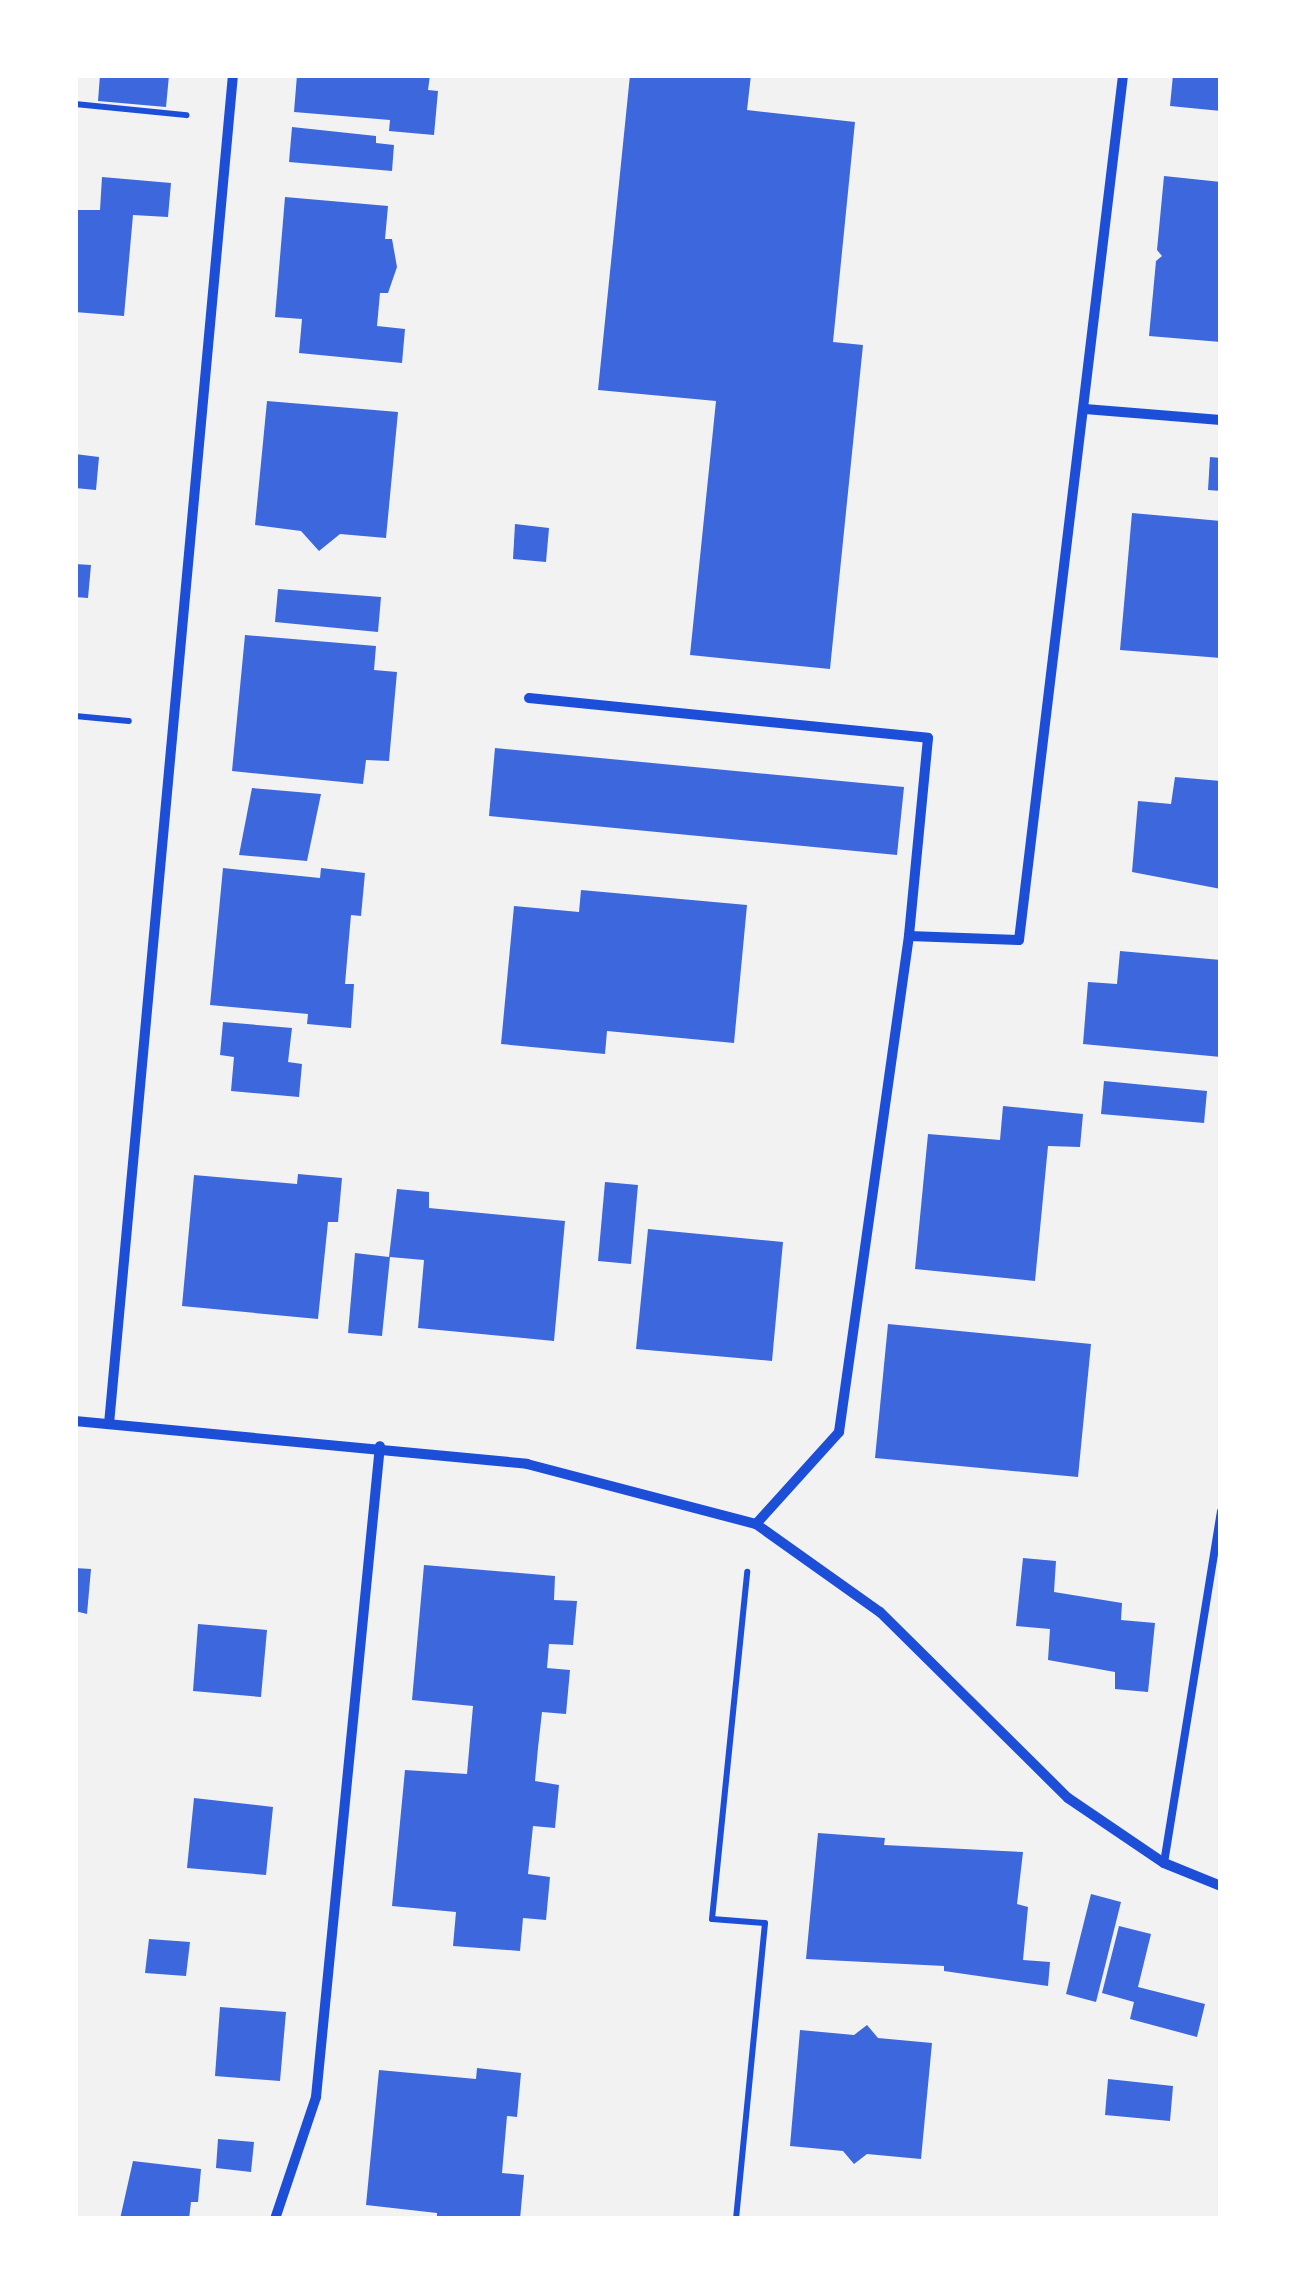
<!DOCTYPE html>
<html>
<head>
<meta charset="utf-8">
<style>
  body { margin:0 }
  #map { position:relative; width:1296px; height:2294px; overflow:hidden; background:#f2f2f2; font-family:Helvetica,sans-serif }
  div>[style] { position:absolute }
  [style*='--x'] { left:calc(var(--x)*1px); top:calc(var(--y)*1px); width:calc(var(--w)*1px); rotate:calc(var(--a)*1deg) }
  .building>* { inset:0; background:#3d67dc }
  .path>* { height:6px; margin:-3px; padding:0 3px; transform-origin:3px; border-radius:3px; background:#1d4ed8 }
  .service>* { height:8px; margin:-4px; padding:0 4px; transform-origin:4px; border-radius:4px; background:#1d4ed8 }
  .minor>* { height:10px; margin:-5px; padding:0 5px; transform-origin:5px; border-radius:5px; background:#1d4ed8 }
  span { translate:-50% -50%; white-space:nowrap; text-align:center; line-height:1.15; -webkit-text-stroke:8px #fff; paint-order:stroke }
  .frame { position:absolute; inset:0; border:78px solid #fff; pointer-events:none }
</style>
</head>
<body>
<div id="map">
  <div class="building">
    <i style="clip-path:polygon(100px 75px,169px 75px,166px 107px,98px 101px)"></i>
    <i style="clip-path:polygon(297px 75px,430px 75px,428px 90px,438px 91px,434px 135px,389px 131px,390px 120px,294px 112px)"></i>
    <i style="clip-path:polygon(630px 75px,751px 75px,747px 110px,855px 122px,833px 342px,863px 345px,830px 669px,690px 655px,716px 401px,598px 390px)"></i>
    <i style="clip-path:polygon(1173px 75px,1221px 75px,1221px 111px,1170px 106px)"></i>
    <i style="clip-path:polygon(292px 127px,376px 136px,376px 143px,394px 145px,392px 171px,289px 162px)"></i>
    <i style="clip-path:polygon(1164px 176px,1221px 182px,1221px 342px,1149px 336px,1156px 261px,1162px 256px,1157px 250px)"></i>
    <i style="clip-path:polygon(102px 177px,171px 183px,168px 217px,133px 215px,124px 316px,75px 312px,75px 210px,100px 210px)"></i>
    <i style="clip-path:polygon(285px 197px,388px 206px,385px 239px,392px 239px,397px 267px,388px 293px,380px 293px,377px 326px,405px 329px,402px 363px,299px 353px,302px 319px,275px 317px)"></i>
    <i style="clip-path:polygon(267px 401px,398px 412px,386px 538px,340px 534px,319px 551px,301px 531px,255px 525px)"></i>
    <i style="clip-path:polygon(75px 454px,99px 457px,96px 490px,75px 488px)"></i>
    <i style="clip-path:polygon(1210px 457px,1221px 458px,1221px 491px,1208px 490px)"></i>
    <i style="clip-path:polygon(1132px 513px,1221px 521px,1221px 658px,1120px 650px)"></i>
    <i style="clip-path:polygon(515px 524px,549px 528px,546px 562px,513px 559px)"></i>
    <i style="clip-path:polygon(75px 564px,91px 565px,88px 598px,75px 597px)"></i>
    <i style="clip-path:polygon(278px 589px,381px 597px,378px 632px,275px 622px)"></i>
    <i style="clip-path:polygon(245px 635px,376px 646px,374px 670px,397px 672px,389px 761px,366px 760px,363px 784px,232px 771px)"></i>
    <i style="clip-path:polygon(495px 748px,904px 787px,897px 855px,489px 816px)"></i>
    <i style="clip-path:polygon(1175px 777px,1221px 781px,1221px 889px,1132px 872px,1138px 801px,1171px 804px)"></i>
    <i style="clip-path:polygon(252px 788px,321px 794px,307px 861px,239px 855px)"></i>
    <i style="clip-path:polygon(223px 868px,320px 878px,321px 868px,365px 873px,361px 916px,351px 915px,348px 949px,345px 984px,354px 984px,351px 1028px,307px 1024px,308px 1014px,210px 1005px)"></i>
    <i style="clip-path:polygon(581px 890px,747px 905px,734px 1043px,607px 1031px,605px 1054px,501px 1044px,514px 906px,579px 912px)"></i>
    <i style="clip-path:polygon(1120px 951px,1221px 960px,1221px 1057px,1083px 1044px,1088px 982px,1117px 984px)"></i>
    <i style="clip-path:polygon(223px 1022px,292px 1028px,288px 1062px,302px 1064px,299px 1097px,231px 1091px,234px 1057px,220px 1055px)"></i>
    <i style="clip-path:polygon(1104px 1081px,1207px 1091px,1204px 1123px,1101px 1114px)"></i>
    <i style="clip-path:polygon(1003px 1106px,1083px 1114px,1080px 1147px,1048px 1146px,1035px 1281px,915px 1269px,928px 1134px,1000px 1140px)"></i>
    <i style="clip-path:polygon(298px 1174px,342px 1178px,338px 1222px,328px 1222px,318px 1319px,182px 1306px,194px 1175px,297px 1184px)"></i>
    <i style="clip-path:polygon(605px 1182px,638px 1185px,631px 1264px,598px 1261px)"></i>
    <i style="clip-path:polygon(397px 1189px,429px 1192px,429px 1208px,565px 1221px,554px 1341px,418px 1328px,424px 1260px,390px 1257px,382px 1336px,348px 1333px,355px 1253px,389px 1257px)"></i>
    <i style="clip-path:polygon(648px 1229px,783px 1242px,772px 1361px,636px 1349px)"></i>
    <i style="clip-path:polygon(888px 1324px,1091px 1344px,1078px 1477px,875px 1458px)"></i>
    <i style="clip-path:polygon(1023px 1558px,1056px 1561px,1054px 1592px,1122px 1603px,1121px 1620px,1155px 1623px,1148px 1692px,1115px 1689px,1115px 1672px,1048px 1660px,1050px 1629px,1016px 1626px)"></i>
    <i style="clip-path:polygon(424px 1565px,555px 1576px,554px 1600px,577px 1601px,573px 1645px,549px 1644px,547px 1668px,570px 1670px,566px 1714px,542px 1712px,538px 1748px,535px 1781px,559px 1785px,555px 1828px,533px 1826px,528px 1874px,550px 1877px,546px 1920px,523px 1918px,520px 1951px,453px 1946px,456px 1912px,392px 1906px,405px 1770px,467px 1774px,473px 1706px,412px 1700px)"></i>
    <i style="clip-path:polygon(75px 1568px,91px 1569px,87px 1614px,75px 1611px)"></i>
    <i style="clip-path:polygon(198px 1624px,267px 1630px,261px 1697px,193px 1691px)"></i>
    <i style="clip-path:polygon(194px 1798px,273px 1807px,266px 1875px,187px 1868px)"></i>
    <i style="clip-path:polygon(818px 1833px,885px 1838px,884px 1845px,1023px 1852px,1017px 1904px,1028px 1907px,1023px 1960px,1050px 1962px,1048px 1986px,944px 1971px,944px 1966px,806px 1959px)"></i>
    <i style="clip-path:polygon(1091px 1894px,1121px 1902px,1096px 2002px,1066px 1994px)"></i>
    <i style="clip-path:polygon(1119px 1926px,1151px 1934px,1138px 1987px,1205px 2004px,1197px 2037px,1130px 2019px,1134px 2002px,1102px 1993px)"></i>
    <i style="clip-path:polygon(149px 1939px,190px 1942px,186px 1976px,145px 1973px)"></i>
    <i style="clip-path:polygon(220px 2007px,286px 2012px,280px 2081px,215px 2076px)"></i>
    <i style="clip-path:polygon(867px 2025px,878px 2038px,932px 2043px,921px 2159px,867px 2154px,854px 2164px,843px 2151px,790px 2146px,800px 2030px,854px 2035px)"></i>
    <i style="clip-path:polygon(477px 2068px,521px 2073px,517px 2117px,507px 2116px,502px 2173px,524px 2175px,520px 2219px,437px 2219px,437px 2213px,366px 2205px,379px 2070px,476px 2079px)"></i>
    <i style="clip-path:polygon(1108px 2079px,1173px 2086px,1170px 2121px,1105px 2115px)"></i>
    <i style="clip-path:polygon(218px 2139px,254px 2142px,251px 2172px,216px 2168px)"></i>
    <i style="clip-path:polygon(133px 2161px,201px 2169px,198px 2202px,191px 2202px,189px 2219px,120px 2219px)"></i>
  </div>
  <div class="path">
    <i style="--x:75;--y:104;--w:112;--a:5.7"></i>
    <i style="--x:75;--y:716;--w:54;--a:5.3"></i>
    <i style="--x:736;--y:2219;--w:297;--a:-84.4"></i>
    <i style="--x:765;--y:1923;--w:53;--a:-175.7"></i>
    <i style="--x:712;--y:1919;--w:349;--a:-84.2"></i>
  </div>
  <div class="service">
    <i style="--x:1164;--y:1863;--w:356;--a:-80.8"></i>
  </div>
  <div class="minor">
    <i style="--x:1085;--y:409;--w:136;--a:4.6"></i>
    <i style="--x:529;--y:698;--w:401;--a:5.7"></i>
    <i style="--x:928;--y:738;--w:199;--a:95.5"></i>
    <i style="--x:75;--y:1421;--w:454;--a:5.4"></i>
    <i style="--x:527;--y:1464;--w:237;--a:14.7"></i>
    <i style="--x:756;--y:1524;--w:152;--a:35.4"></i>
    <i style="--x:880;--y:1612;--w:264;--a:44.7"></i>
    <i style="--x:1068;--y:1798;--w:116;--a:34.1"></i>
    <i style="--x:1164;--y:1863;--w:61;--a:22"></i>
    <i style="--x:109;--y:1424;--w:1355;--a:-84.75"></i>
    <i style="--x:756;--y:1524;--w:124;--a:-47.9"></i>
    <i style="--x:839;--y:1432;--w:501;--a:-81.97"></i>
    <i style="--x:909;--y:936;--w:110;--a:2.1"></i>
    <i style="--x:1019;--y:940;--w:871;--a:-83.14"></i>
    <i style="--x:275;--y:2219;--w:129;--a:-71.4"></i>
    <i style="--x:316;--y:2097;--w:654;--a:-84.39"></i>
  </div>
  <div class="frame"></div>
</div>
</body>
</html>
